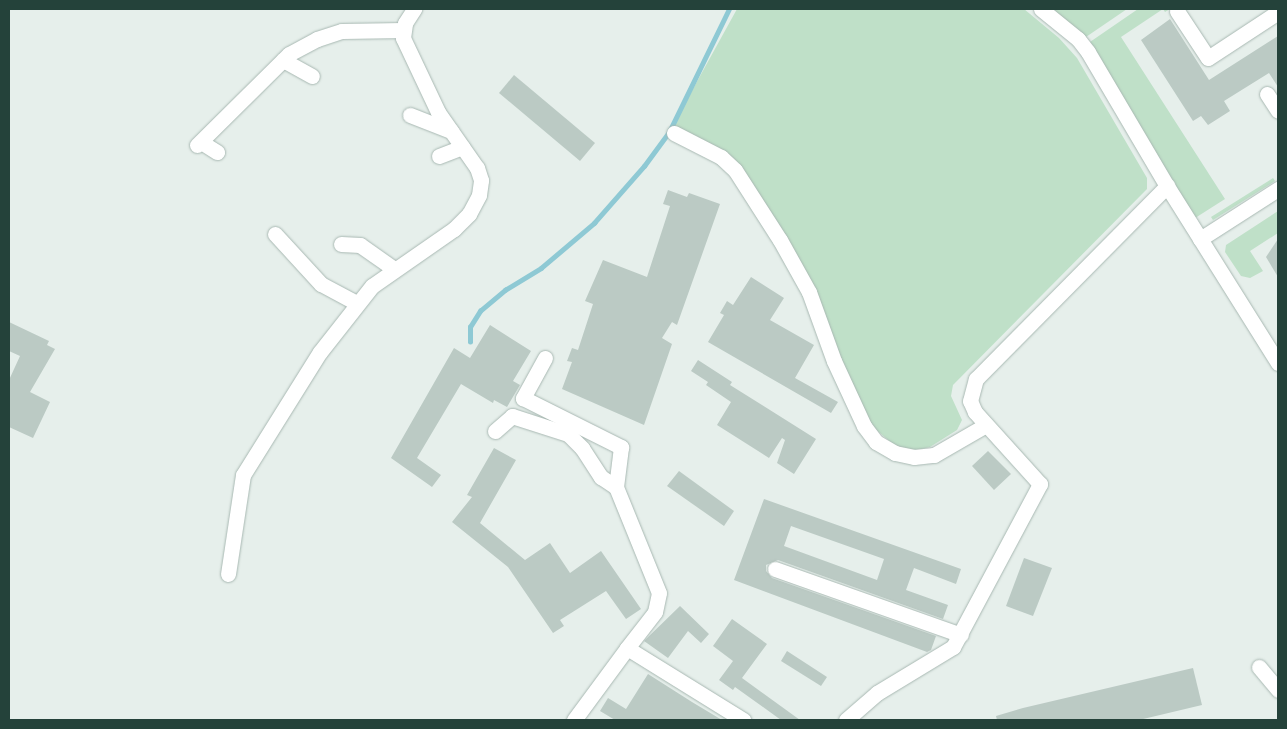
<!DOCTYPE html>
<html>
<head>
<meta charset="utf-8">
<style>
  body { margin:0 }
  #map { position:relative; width:1287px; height:729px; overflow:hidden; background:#e6efeb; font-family:Inter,sans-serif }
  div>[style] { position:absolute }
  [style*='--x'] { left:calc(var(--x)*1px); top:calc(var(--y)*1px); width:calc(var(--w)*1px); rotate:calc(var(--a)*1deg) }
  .green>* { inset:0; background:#bfe0c8 }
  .stream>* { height:4.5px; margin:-2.25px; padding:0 2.25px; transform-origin:2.25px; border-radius:2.25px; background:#8ec9d4 }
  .building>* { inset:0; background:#bbcac4 }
  .roads { filter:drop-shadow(0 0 1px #a8b8b2) drop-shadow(0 0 1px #a8b8b2) }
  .minor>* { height:15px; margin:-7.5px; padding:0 7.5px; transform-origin:7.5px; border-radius:7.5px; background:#fff }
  span { translate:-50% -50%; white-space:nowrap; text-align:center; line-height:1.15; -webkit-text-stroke:4px #f7fbf9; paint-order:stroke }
  .frame { position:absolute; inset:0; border:10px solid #24423a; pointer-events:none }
</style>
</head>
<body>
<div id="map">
  <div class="green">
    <i style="clip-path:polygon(737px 9px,1024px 9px,1059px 38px,1077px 58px,1147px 178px,1147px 189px,953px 385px,951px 396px,962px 420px,957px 430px,930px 447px,913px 451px,898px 448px,869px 424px,837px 356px,722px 152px,673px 125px)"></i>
    <i style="clip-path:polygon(1049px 9px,1127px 9px,1083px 39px)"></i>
    <i style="clip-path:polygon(1138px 9px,1170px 9px,1165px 12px,1163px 9px,1121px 37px,1225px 199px,1192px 220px,1087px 44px)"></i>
    <i style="clip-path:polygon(1273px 178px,1275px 181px,1213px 220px,1211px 217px)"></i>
    <i style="clip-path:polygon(1278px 211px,1278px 233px,1250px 251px,1263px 271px,1250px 278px,1241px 276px,1225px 252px,1226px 245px)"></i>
  </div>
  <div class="stream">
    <i style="--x:470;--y:342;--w:15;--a:-90"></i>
    <i style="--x:470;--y:327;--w:19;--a:-58"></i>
    <i style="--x:480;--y:311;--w:33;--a:-40"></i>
    <i style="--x:505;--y:290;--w:42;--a:-31.4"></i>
    <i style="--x:541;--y:268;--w:70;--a:-40.3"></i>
    <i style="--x:594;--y:223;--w:76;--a:-48.7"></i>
    <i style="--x:644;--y:166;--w:42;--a:-53.7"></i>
    <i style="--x:669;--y:132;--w:137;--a:-64"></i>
  </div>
  <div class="building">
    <i style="clip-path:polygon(1170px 19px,1209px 80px,1278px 36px,1278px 87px,1269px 73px,1224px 101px,1230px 111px,1208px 125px,1201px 116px,1193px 121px,1141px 40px)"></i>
    <i style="clip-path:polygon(514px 75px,595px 143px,580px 161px,499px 93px)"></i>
    <i style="clip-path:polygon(668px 190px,687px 197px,689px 193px,720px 204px,677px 325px,672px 322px,662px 338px,672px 344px,644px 425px,562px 389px,572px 362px,567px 361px,572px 348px,578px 350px,593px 304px,585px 301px,603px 260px,647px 277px,670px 206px,663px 204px)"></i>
    <i style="clip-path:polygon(1278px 239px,1278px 277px,1266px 257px)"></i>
    <i style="clip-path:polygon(751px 277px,784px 298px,770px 320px,814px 345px,795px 378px,838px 402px,831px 413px,708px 342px,724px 315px,720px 313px,727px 301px,733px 305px)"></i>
    <i style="clip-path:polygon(9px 322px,49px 341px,47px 345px,55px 349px,30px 392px,50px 402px,33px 438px,9px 427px,9px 380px,20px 356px,9px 351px)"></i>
    <i style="clip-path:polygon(490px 325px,531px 351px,513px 381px,520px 385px,507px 407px,494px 400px,493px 403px,461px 384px,417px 458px,441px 475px,432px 487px,391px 458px,454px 348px,470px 358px)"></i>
    <i style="clip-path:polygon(698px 360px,732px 382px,730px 385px,816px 439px,794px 474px,777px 463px,785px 440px,782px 438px,769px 458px,717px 425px,731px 402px,706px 385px,708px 382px,691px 371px)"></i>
    <i style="clip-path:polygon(494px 448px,516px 460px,480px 523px,525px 560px,550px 543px,570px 573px,601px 551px,641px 609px,626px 619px,606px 591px,560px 620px,564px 626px,553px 633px,508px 567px,452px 522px,472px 497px,467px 495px)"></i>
    <i style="clip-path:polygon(988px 451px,1011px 474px,994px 490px,972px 466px)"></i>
    <i style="clip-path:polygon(679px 471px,734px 511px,724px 526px,667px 486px)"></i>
    <i style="clip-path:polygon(evenodd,764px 499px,961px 569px,956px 584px,914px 568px,906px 590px,948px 605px,943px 619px,778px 560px,766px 565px,766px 571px,772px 578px,936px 636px,931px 650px,927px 652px,734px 580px,764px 499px,791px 526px,884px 559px,877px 580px,784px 546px,791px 526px)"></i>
    <i style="clip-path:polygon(1024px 558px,1052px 568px,1033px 616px,1006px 606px)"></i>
    <i style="clip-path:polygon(680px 606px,709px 634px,701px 643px,688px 631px,668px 658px,644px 641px)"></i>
    <i style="clip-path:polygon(732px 619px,767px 644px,742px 678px,800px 720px,781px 720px,735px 687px,733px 690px,719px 680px,733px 661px,713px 646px)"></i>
    <i style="clip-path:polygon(787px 651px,827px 677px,821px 686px,781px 661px)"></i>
    <i style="clip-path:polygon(1193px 668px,1202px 705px,1139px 720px,997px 720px,996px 716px,1023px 708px)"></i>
    <i style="clip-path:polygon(648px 674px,692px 702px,722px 720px,615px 720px,600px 711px,608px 698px,626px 709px)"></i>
  </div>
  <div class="roads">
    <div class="minor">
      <i style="--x:1041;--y:9;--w:48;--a:39"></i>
      <i style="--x:1078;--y:39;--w:16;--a:52"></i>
      <i style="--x:1088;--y:52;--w:156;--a:59.5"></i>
      <i style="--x:1167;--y:186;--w:209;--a:57.9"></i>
      <i style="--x:1177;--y:11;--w:56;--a:56.6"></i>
      <i style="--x:1208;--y:58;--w:84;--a:-33.3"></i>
      <i style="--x:283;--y:60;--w:33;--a:29"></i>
      <i style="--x:1267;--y:94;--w:20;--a:57"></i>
      <i style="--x:410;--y:115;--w:44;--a:21.3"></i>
      <i style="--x:674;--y:133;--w:53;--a:27.1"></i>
      <i style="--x:721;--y:157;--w:19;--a:43"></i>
      <i style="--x:735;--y:170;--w:83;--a:57.3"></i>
      <i style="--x:780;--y:240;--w:60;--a:60.9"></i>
      <i style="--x:809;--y:292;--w:73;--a:70.1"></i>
      <i style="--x:834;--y:361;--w:72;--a:65.2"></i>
      <i style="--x:864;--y:426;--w:20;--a:53"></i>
      <i style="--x:876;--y:442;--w:22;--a:30"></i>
      <i style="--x:895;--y:453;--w:19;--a:12"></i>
      <i style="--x:914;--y:457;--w:20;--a:-6"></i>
      <i style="--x:934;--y:455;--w:60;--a:-30"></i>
      <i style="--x:201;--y:142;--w:19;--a:32"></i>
      <i style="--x:197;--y:145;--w:129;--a:-44.7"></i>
      <i style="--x:289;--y:54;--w:32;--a:-28"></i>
      <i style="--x:317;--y:39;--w:26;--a:-18"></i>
      <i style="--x:342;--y:31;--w:61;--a:-0.9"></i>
      <i style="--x:439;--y:156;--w:25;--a:-21"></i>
      <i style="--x:275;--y:234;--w:68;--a:47.4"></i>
      <i style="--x:321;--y:284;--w:40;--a:28"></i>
      <i style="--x:1200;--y:239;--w:93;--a:-32.7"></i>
      <i style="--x:341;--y:244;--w:19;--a:3"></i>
      <i style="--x:360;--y:245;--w:42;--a:35.2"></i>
      <i style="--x:545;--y:358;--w:46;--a:118.8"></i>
      <i style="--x:523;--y:398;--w:110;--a:26.6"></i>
      <i style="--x:621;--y:447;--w:40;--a:97.1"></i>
      <i style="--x:616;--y:487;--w:114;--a:67.9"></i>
      <i style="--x:659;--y:593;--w:19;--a:102"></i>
      <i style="--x:655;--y:612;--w:46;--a:127.9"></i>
      <i style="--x:495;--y:431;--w:23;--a:-41"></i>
      <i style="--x:512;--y:416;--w:59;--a:17.8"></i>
      <i style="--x:568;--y:434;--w:20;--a:45"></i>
      <i style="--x:582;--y:448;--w:35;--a:57"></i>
      <i style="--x:601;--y:477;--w:18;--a:34"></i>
      <i style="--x:775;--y:569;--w:197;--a:19.5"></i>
      <i style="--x:228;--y:574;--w:100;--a:-81.4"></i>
      <i style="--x:243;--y:475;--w:145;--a:-58"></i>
      <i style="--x:320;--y:352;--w:84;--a:-51.8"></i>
      <i style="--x:372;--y:286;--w:100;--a:-34.8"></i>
      <i style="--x:454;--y:229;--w:21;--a:-45"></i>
      <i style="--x:469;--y:214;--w:21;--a:-62"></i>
      <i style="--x:479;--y:195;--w:15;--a:-82"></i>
      <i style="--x:481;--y:180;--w:13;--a:-108"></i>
      <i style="--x:477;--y:168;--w:68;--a:-124.9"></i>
      <i style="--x:438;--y:112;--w:82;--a:-115.3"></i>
      <i style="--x:403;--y:38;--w:15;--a:-82"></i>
      <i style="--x:405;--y:23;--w:17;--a:-57"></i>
      <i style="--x:1259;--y:667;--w:30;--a:50"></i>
      <i style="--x:574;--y:720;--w:89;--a:-53.6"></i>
      <i style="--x:627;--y:648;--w:137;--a:31.8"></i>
      <i style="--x:846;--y:720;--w:41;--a:-41.1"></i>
      <i style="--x:877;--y:693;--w:89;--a:-31.2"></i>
      <i style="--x:953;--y:647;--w:185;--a:-61.9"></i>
      <i style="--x:1040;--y:484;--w:97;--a:-132.1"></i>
      <i style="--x:975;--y:412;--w:12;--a:-114"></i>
      <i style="--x:970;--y:401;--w:23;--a:-75"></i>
      <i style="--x:976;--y:379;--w:272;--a:-45.3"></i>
    </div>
  </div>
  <div class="frame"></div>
</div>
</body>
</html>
